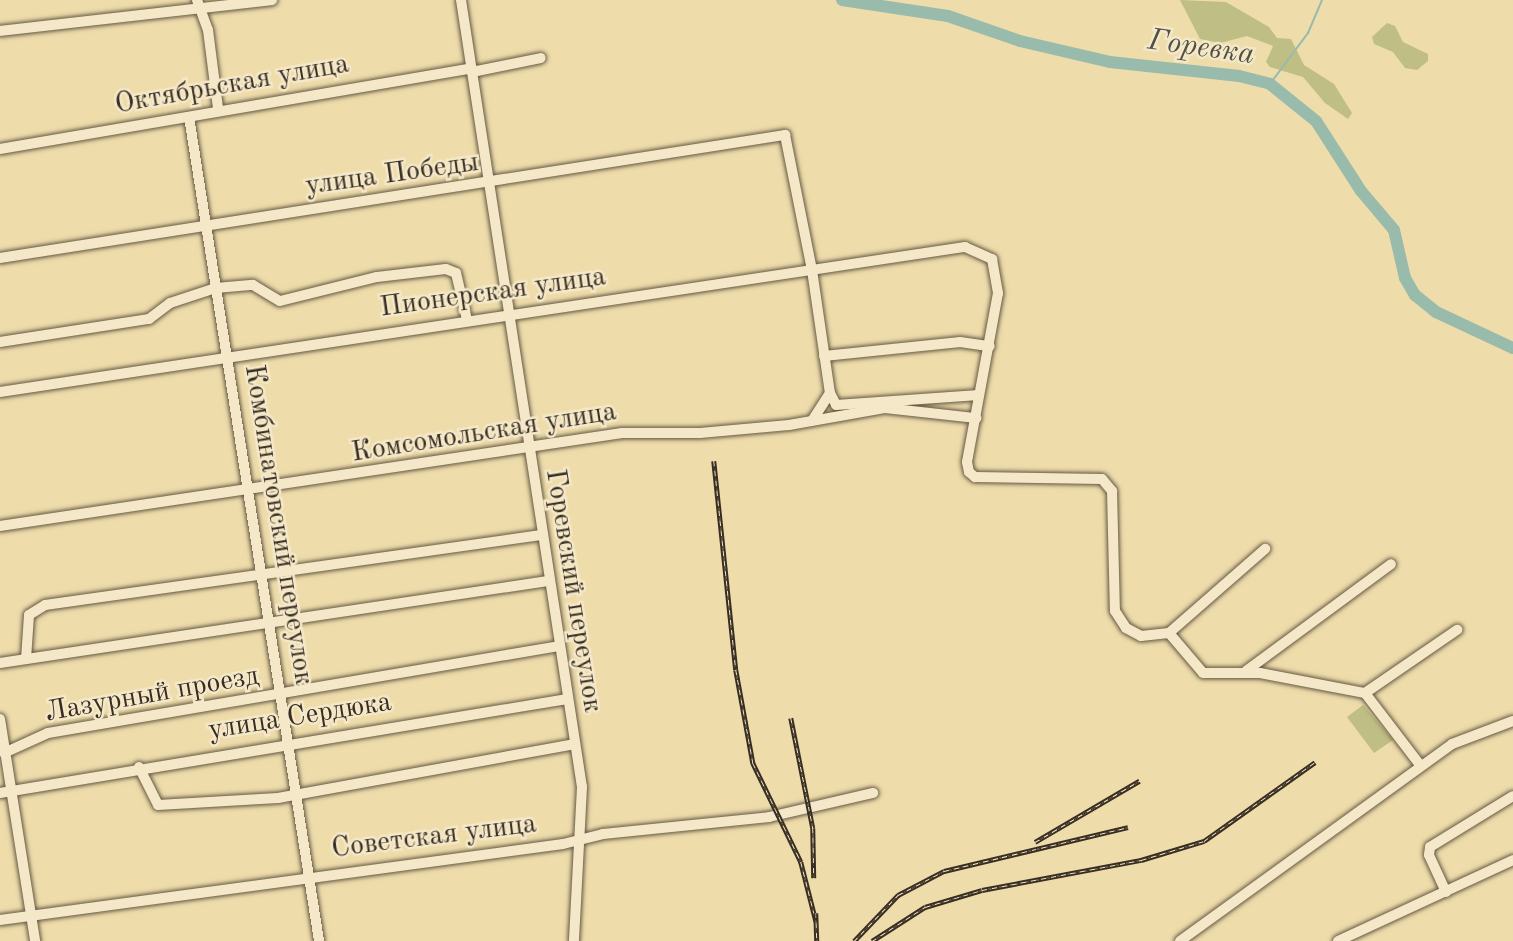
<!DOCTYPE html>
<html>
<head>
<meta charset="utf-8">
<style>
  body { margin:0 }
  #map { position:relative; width:1513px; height:941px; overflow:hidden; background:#eedcaa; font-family:"Old Standard TT",serif }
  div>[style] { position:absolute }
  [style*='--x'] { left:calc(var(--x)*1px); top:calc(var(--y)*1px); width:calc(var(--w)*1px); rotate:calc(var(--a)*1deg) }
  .green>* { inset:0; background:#bfbe84 }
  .stream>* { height:2px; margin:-1px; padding:0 1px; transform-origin:1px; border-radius:1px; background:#99bbab }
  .river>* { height:12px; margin:-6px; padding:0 6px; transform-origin:6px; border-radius:6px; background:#99bbab }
  .roads { filter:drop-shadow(0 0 2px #655945) drop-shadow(0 0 2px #655945) }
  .minor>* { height:10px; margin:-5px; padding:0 5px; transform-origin:5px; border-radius:5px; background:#f4e8c8 }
  .rail>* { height:4.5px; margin-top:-2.25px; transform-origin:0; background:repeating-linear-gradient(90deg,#f4e8c8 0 5px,#372d23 0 10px); box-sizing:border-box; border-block:2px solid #372d23 }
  span { translate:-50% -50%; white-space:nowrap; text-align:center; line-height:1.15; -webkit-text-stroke:5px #f4e8c8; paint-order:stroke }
  .street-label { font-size:28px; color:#372d23 }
  .water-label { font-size:30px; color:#505045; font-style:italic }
</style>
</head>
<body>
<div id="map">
  <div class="green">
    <i style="clip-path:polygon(1180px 0,1226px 2px,1269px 27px,1277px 38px,1291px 39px,1304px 65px,1334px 84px,1352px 113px,1348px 119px,1325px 103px,1303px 77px,1270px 67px,1266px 62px,1273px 46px,1247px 36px,1220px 43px,1200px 39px)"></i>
    <i style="clip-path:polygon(1387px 23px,1395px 26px,1403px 42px,1428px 54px,1428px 61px,1417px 70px,1405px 68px,1393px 52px,1374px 44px,1372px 37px)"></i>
    <i style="clip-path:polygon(1363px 705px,1393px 740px,1374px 753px,1347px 717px)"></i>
  </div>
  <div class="stream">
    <i style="--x:1270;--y:84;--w:64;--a:-53.3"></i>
    <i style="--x:1308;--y:33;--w:36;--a:-67"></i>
  </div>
  <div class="river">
    <i style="--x:842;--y:0;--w:107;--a:8.6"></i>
    <i style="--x:948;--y:16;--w:76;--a:19.1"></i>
    <i style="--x:1020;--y:41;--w:92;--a:13.1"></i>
    <i style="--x:1110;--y:62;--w:130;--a:6.2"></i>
    <i style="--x:1239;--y:76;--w:32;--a:14"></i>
    <i style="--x:1270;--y:84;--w:59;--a:38.8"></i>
    <i style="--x:1316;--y:121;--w:83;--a:57.3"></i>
    <i style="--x:1361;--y:191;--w:51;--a:49.8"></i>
    <i style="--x:1394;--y:230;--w:49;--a:77.1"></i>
    <i style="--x:1405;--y:278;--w:20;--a:60"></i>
    <i style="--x:1415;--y:295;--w:27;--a:39"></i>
    <i style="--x:1436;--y:312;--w:85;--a:25.1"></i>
  </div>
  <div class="roads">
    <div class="minor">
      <i style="--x:197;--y:0;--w:32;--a:70"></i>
      <i style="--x:208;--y:30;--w:79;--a:82.7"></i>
      <i style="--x:461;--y:0;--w:796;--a:81.26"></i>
      <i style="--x:582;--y:787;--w:154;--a:93"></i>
      <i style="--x:0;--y:31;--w:274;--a:-6.5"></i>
      <i style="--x:472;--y:72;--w:70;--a:-11.5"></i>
      <i style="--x:189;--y:117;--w:834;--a:81.03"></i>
      <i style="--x:0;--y:149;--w:479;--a:-9.7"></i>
      <i style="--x:0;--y:258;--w:795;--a:-8.91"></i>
      <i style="--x:785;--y:135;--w:138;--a:78.7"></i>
      <i style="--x:812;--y:270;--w:124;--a:81.7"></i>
      <i style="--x:830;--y:393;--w:33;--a:123"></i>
      <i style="--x:0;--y:342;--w:151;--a:-8.8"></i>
      <i style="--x:149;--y:319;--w:26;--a:-37"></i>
      <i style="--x:170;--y:303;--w:48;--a:-18.1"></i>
      <i style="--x:216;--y:288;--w:37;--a:-5"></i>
      <i style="--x:253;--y:285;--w:31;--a:31"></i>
      <i style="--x:280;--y:301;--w:100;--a:-13.9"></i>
      <i style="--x:377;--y:277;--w:69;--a:-6.6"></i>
      <i style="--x:446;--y:269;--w:11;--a:22"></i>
      <i style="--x:456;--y:273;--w:48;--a:76.8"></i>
      <i style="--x:824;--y:356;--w:137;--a:-5.9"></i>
      <i style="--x:960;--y:342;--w:30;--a:8"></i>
      <i style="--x:0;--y:392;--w:976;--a:-8.55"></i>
      <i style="--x:965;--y:247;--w:30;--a:24"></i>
      <i style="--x:992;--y:259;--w:35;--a:80"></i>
      <i style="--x:998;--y:293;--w:172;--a:100.4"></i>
      <i style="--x:967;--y:462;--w:10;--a:79"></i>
      <i style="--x:969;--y:472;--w:8;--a:40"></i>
      <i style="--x:975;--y:477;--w:127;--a:0.9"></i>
      <i style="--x:1102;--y:479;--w:16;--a:50"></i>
      <i style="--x:1112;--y:491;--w:120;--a:88.6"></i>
      <i style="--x:1115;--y:611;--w:20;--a:57"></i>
      <i style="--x:1126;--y:628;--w:17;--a:28"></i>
      <i style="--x:1141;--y:636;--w:28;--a:-6"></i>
      <i style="--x:1169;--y:633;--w:128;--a:-41.2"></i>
      <i style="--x:830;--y:393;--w:13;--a:63"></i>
      <i style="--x:836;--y:405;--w:143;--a:-4"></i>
      <i style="--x:0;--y:526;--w:629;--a:-8.5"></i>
      <i style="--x:622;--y:433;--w:78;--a:0"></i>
      <i style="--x:700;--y:433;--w:89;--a:-5.1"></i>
      <i style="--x:789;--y:425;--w:97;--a:-10"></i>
      <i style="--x:885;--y:408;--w:92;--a:6.3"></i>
      <i style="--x:1169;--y:633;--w:52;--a:49.6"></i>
      <i style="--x:1203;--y:673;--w:57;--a:0"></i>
      <i style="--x:1260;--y:673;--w:107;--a:10.8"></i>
      <i style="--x:1365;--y:693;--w:91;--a:52.6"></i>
      <i style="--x:26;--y:659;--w:44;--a:-86.1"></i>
      <i style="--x:29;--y:615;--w:19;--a:-32"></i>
      <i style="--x:45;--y:605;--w:501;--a:-8.03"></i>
      <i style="--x:0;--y:663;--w:554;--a:-8.51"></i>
      <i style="--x:1246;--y:671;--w:180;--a:-36.4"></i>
      <i style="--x:1365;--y:693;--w:112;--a:-34.4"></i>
      <i style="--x:0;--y:719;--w:225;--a:81"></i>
      <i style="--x:4;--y:753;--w:48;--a:-24.4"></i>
      <i style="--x:48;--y:733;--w:518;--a:-9.66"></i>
      <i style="--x:139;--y:767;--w:42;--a:63.4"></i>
      <i style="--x:158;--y:805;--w:120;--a:-3.3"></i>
      <i style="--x:278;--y:798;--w:302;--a:-10.3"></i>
      <i style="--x:0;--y:793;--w:575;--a:-9.41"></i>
      <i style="--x:1446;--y:892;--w:41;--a:-114.7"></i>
      <i style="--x:1429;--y:855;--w:8;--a:-83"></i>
      <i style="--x:1430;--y:847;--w:97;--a:-31.6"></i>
      <i style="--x:0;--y:920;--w:568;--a:-7.69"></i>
      <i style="--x:563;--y:844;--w:41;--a:-14"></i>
      <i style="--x:603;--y:834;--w:167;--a:-5.8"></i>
      <i style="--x:769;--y:817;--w:107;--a:-13"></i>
      <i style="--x:1180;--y:941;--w:336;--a:-35.9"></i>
      <i style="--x:1452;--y:744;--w:65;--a:-20.7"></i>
      <i style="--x:1338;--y:941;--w:193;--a:-24.8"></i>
    </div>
  </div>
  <div class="rail">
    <i style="--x:714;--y:461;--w:210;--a:84"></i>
    <i style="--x:736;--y:670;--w:95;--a:79.6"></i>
    <i style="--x:753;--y:763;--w:110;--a:64.1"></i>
    <i style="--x:801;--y:862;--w:61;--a:75.7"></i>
    <i style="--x:791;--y:718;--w:112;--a:78.7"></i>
    <i style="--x:813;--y:828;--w:50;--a:88.9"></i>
    <i style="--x:1035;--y:842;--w:121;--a:-30.4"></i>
    <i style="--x:816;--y:913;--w:28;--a:88"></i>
    <i style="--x:854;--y:941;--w:64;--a:-46.3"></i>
    <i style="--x:898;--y:895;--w:52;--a:-27.6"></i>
    <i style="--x:944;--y:871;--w:189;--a:-13.4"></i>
    <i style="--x:872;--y:941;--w:63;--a:-32.7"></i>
    <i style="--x:925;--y:907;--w:59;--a:-16.6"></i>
    <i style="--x:982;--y:890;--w:162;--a:-10.7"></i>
    <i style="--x:1141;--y:860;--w:66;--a:-16.8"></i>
    <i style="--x:1204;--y:841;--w:136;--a:-35.4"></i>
  </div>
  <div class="street-label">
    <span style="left:232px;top:85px;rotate:-10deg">Октябрьская улица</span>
    <span style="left:392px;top:175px;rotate:-8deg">улица Победы</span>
    <span style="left:493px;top:293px;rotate:-8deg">Пионерская улица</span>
    <span style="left:484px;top:433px;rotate:-9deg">Комсомольская улица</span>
    <span style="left:278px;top:525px;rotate:81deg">Комбинатовский переулок</span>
    <span style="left:573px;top:591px;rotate:81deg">Горевский переулок</span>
    <span style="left:152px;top:695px;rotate:-10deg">Лазурный проезд</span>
    <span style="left:300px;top:717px;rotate:-9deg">улица Сердюка</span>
    <span style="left:434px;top:837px;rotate:-7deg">Советская улица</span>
  </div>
  <div class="water-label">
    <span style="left:1201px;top:48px;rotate:8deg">Горевка</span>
  </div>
</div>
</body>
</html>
